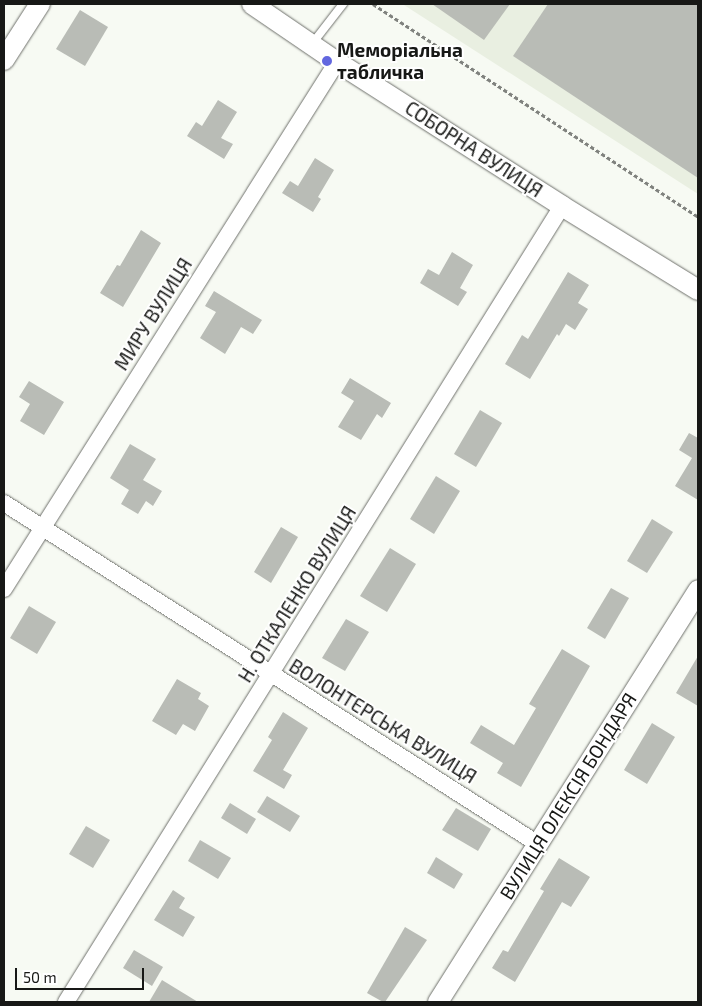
<!DOCTYPE html>
<html>
<head>
<meta charset="utf-8">
<style>
  body { margin:0 }
  #map { position:relative; width:702px; height:1006px; overflow:hidden; background:#f7faf3; font-family:"Exo 2",sans-serif }
  div>[style] { position:absolute }
  [style*='--x'] { left:calc(var(--x)*1px); top:calc(var(--y)*1px); width:calc(var(--w)*1px); rotate:calc(var(--a)*1deg) }
  .built>* { inset:0; background:#e9efe1 }
  .building>* { inset:0; background:#b9bcb6 }
  .path>* { height:3px; margin-top:-1.5px; transform-origin:0; background:repeating-linear-gradient(90deg,#80827e 0 4px,transparent 0 6.5px) }
  .roads { filter:drop-shadow(0 0 1px #6f716c) drop-shadow(0 0 1px #6f716c) }
  .service>* { height:8px; margin:-4px; padding:0 4px; transform-origin:4px; border-radius:4px; background:#fff }
  .minor>* { height:16px; margin:-8px; padding:0 8px; transform-origin:8px; border-radius:8px; background:#fff }
  .tertiary>* { height:20px; margin:-10px; padding:0 10px; transform-origin:10px; border-radius:10px; background:#fff }
  .dots>* { width:14px; height:14px; translate:-50% -50%; box-sizing:border-box; border:2px solid #fff; border-radius:50% }
  span { translate:-50% -50%; white-space:nowrap; text-align:center; line-height:1.15; -webkit-text-stroke:4px #fff; paint-order:stroke }
  .poi-label { font-size:19px; color:#171816; font-weight:700 }
  .left { translate:0 -50%; text-align:left }
  .street-label { font-size:19px; color:#171816 }
  .frame { position:absolute; inset:0; border:5px solid #171816; pointer-events:none }
  .scale { position:absolute; left:15px; top:968px; width:129px; height:22px; box-sizing:border-box; border:2px solid #171816; border-top:0; padding-left:6px; font-size:15px; line-height:18px; white-space:nowrap; color:#171816; -webkit-text-stroke:4px #fff; paint-order:stroke }
</style>
</head>
<body>
<div id="map">
  <div class="built">
    <i style="clip-path:polygon(405px 4px,698px 4px,698px 194px,404px 5px)"></i>
  </div>
  <div class="building">
    <i style="clip-path:polygon(432px 4px,510px 4px,484px 40px)"></i>
    <i style="clip-path:polygon(548px 4px,698px 4px,698px 178px,513px 56px)"></i>
    <i style="clip-path:polygon(80px 10px,108px 27px,85px 66px,56px 49px)"></i>
    <i style="clip-path:polygon(218px 100px,237px 112px,221px 138px,233px 144px,224px 159px,187px 136px,196px 122px,202px 126px)"></i>
    <i style="clip-path:polygon(315px 158px,334px 170px,318px 197px,321px 199px,313px 212px,282px 193px,290px 181px,298px 186px)"></i>
    <i style="clip-path:polygon(141px 230px,161px 243px,123px 307px,100px 293px,117px 265px,120px 266px)"></i>
    <i style="clip-path:polygon(452px 252px,473px 265px,460px 288px,467px 292px,458px 306px,420px 283px,428px 269px,439px 275px)"></i>
    <i style="clip-path:polygon(568px 272px,589px 285px,578px 303px,588px 309px,575px 330px,566px 324px,559px 336px,557px 334px,530px 379px,505px 364px,522px 335px,528px 339px)"></i>
    <i style="clip-path:polygon(214px 291px,262px 320px,253px 334px,241px 327px,225px 354px,200px 338px,216px 312px,205px 306px)"></i>
    <i style="clip-path:polygon(350px 378px,391px 403px,382px 418px,377px 414px,361px 440px,338px 427px,354px 401px,341px 393px)"></i>
    <i style="clip-path:polygon(29px 381px,64px 402px,44px 435px,20px 421px,30px 404px,19px 397px)"></i>
    <i style="clip-path:polygon(480px 410px,502px 423px,476px 467px,454px 454px)"></i>
    <i style="clip-path:polygon(689px 433px,698px 438px,698px 500px,675px 486px,692px 458px,679px 450px)"></i>
    <i style="clip-path:polygon(130px 444px,156px 459px,143px 480px,162px 491px,153px 506px,146px 501px,138px 514px,121px 504px,129px 490px,110px 478px)"></i>
    <i style="clip-path:polygon(436px 476px,460px 491px,434px 534px,410px 519px)"></i>
    <i style="clip-path:polygon(652px 519px,673px 532px,647px 573px,627px 561px)"></i>
    <i style="clip-path:polygon(281px 527px,298px 537px,271px 583px,254px 572px)"></i>
    <i style="clip-path:polygon(390px 548px,416px 564px,387px 612px,360px 596px)"></i>
    <i style="clip-path:polygon(611px 588px,629px 598px,605px 639px,587px 628px)"></i>
    <i style="clip-path:polygon(29px 606px,56px 622px,37px 654px,10px 638px)"></i>
    <i style="clip-path:polygon(346px 619px,369px 632px,345px 671px,322px 658px)"></i>
    <i style="clip-path:polygon(562px 649px,590px 666px,521px 787px,497px 773px,503px 763px,470px 743px,481px 725px,514px 745px,536px 708px,529px 704px)"></i>
    <i style="clip-path:polygon(698px 656px,698px 706px,676px 693px)"></i>
    <i style="clip-path:polygon(177px 679px,201px 693px,198px 699px,209px 706px,195px 731px,183px 724px,176px 735px,152px 721px)"></i>
    <i style="clip-path:polygon(283px 712px,308px 728px,283px 770px,292px 775px,284px 789px,253px 771px,272px 740px,268px 737px)"></i>
    <i style="clip-path:polygon(652px 723px,675px 737px,647px 784px,624px 770px)"></i>
    <i style="clip-path:polygon(267px 796px,300px 816px,290px 832px,257px 812px)"></i>
    <i style="clip-path:polygon(230px 803px,256px 819px,247px 834px,221px 818px)"></i>
    <i style="clip-path:polygon(456px 808px,491px 829px,478px 851px,442px 830px)"></i>
    <i style="clip-path:polygon(86px 826px,110px 840px,93px 868px,69px 854px)"></i>
    <i style="clip-path:polygon(200px 840px,231px 858px,218px 879px,188px 861px)"></i>
    <i style="clip-path:polygon(436px 857px,463px 874px,454px 889px,427px 873px)"></i>
    <i style="clip-path:polygon(559px 858px,590px 877px,571px 907px,562px 902px,515px 982px,492px 968px,503px 950px,508px 952px,544px 891px,540px 889px)"></i>
    <i style="clip-path:polygon(173px 890px,185px 898px,179px 908px,195px 917px,183px 937px,154px 920px)"></i>
    <i style="clip-path:polygon(405px 927px,427px 940px,385px 1002px,383px 1002px,367px 993px)"></i>
    <i style="clip-path:polygon(134px 950px,163px 967px,152px 986px,123px 968px)"></i>
    <i style="clip-path:polygon(162px 980px,198px 1002px,149px 1002px)"></i>
  </div>
  <div class="path">
    <i style="--x:373;--y:4;--w:389;--a:33.2"></i>
  </div>
  <div class="roads">
    <div class="service">
      <i style="--x:312;--y:44;--w:51;--a:-52.2"></i>
    </div>
    <div class="minor">
      <i style="--x:4;--y:503;--w:634;--a:32.56"></i>
      <i style="--x:4;--y:589;--w:623;--a:-57.71"></i>
      <i style="--x:66;--y:1002;--w:938;--a:-58.07"></i>
    </div>
    <div class="tertiary">
      <i style="--x:252;--y:4;--w:103;--a:34.3"></i>
      <i style="--x:337;--y:62;--w:267;--a:32.6"></i>
      <i style="--x:562;--y:206;--w:160;--a:31.7"></i>
      <i style="--x:4;--y:60;--w:67;--a:-57.3"></i>
      <i style="--x:438;--y:1002;--w:487;--a:-57.7"></i>
    </div>
  </div>
  <div class="dots">
    <i style="left:327px;top:61px;background:#6267df"></i>
  </div>
  <div class="poi-label">
    <span class="left" style="left:337px;top:61px">Меморіальна<br>табличка</span>
  </div>
  <div class="street-label">
    <span style="left:474px;top:149px;rotate:33deg">СОБОРНА ВУЛИЦЯ</span>
    <span style="left:153px;top:314px;rotate:-58deg">МИРУ ВУЛИЦЯ</span>
    <span style="left:297px;top:594px;rotate:-58deg">Н. ОТКАЛЕНКО ВУЛИЦЯ</span>
    <span style="left:383px;top:721px;rotate:32deg">ВОЛОНТЕРСЬКА ВУЛИЦЯ</span>
    <span style="left:568px;top:796px;rotate:-58deg">ВУЛИЦЯ ОЛЕКСІЯ БОНДАРЯ</span>
  </div>
  <div class="frame"></div>
  <div class="scale">50 m</div>
</div>
</body>
</html>
